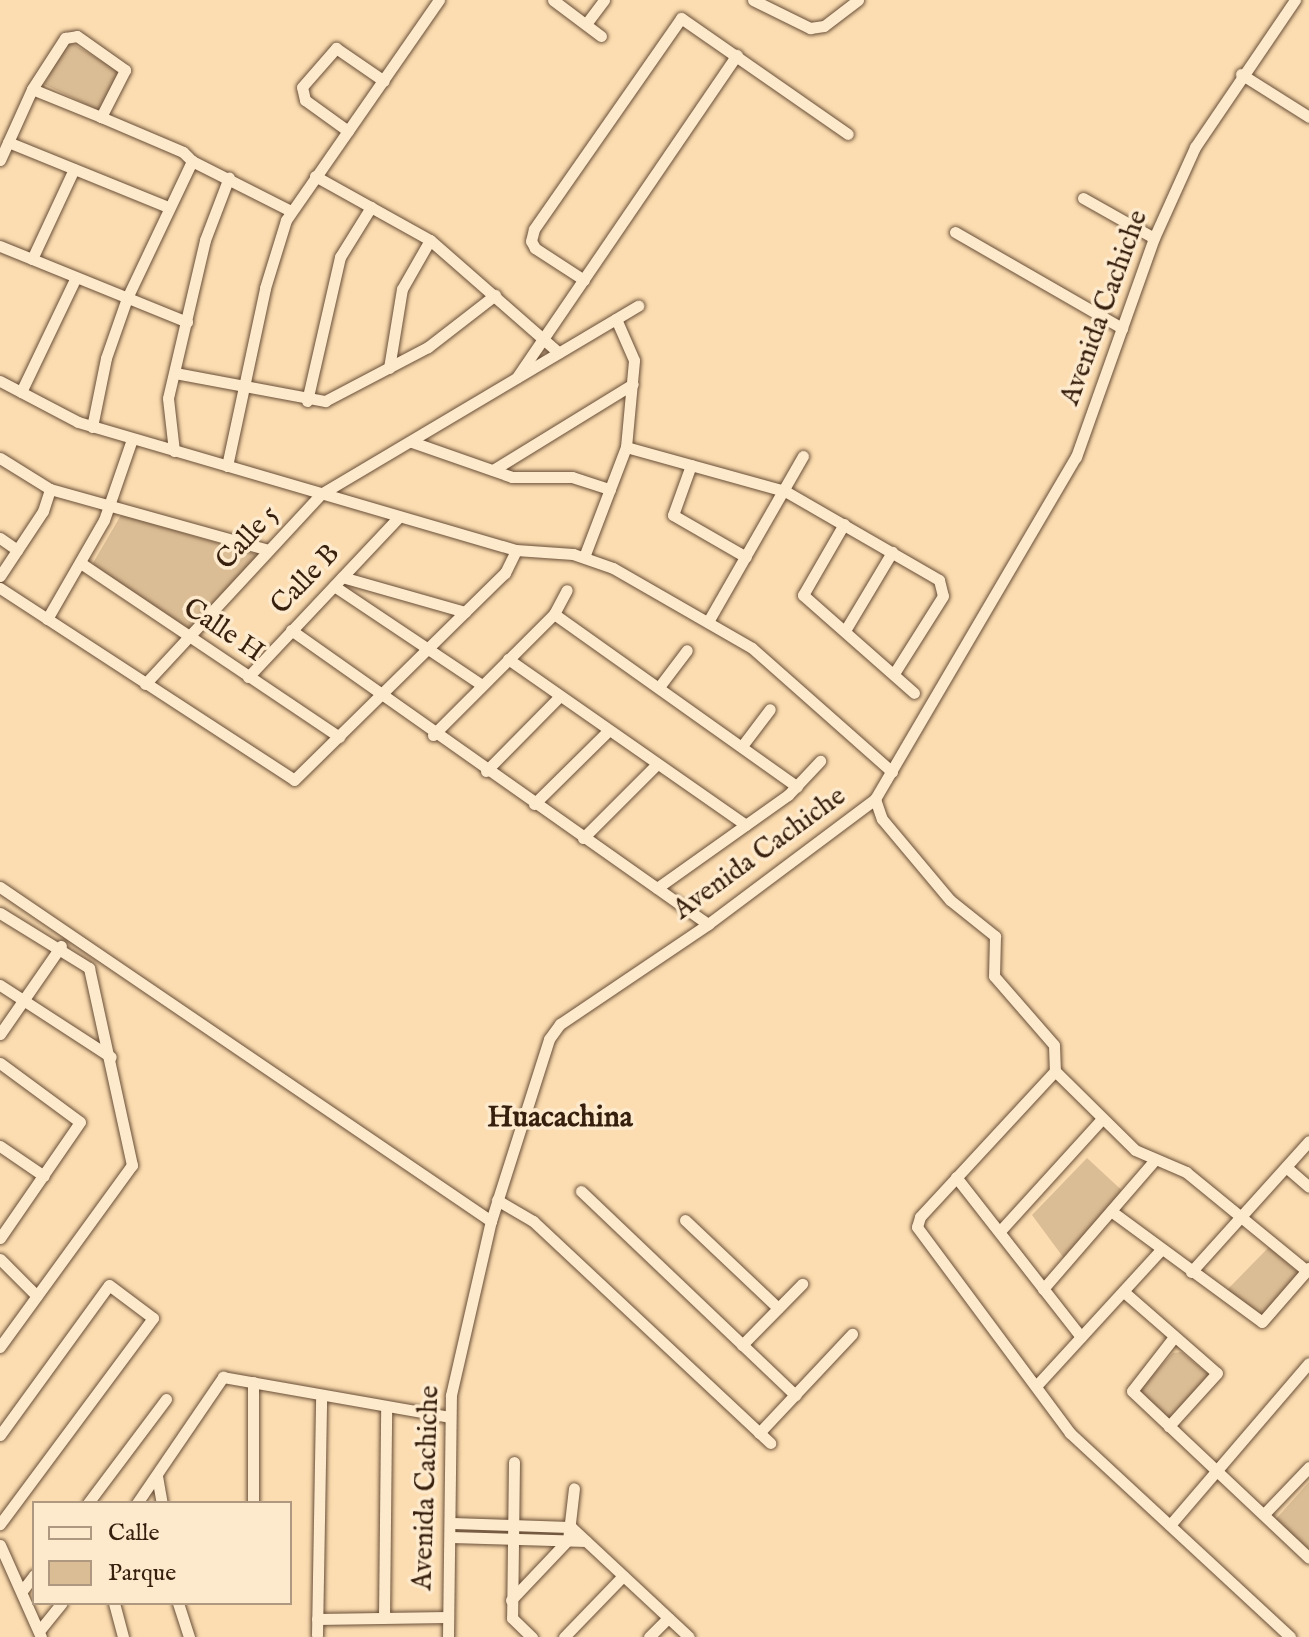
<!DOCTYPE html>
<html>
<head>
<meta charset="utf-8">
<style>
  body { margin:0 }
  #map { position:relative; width:1309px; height:1637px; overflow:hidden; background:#fcddb1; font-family:"IM FELL English",serif }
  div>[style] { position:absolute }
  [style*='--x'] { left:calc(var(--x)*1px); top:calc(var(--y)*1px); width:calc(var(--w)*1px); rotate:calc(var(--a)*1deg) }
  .green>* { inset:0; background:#dbbd95 }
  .roads { filter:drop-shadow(0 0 2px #684e37) drop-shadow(0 0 2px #684e37) }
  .minor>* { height:11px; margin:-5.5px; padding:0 5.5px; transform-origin:5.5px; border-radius:5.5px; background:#fde9cc }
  span { translate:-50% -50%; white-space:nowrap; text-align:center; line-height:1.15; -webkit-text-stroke:7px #fde9cc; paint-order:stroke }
  .street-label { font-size:28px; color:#371f0e }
  .neighbourhood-label { font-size:30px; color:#371f0e; font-weight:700 }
  .legend { position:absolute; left:32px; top:1501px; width:260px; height:104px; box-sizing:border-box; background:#fde9cc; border:2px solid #ae9880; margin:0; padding:10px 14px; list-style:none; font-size:24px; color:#371f0e }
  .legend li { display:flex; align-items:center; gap:16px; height:40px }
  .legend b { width:40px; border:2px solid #ae9880 }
</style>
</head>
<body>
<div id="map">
  <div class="green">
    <i style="clip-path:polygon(68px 41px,119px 71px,100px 111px,44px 84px)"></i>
    <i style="clip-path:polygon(121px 515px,253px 553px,257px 558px,190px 629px,182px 626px,95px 570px,93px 563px)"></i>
    <i style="clip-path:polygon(1087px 1158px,1128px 1196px,1066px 1261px,1032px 1215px)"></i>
    <i style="clip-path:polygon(1269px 1247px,1301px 1275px,1262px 1320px,1225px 1292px)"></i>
    <i style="clip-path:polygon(1181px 1352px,1212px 1377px,1170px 1421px,1139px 1390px,1173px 1353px)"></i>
    <i style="clip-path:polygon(1309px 1482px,1309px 1553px,1275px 1520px)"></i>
  </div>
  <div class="roads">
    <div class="minor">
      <i style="--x:553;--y:0;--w:60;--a:36.9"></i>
      <i style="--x:753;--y:0;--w:64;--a:26.2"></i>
      <i style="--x:810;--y:28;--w:14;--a:-8"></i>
      <i style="--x:824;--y:26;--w:43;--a:-37.4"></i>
      <i style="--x:586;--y:24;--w:30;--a:-53"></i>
      <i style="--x:1241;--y:74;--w:80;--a:32.3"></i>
      <i style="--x:101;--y:117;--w:89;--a:23.1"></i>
      <i style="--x:183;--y:152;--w:13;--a:45"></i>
      <i style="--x:348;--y:131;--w:53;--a:-144.2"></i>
      <i style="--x:305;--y:100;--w:13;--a:-103"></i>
      <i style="--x:302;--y:87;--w:52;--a:-48.9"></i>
      <i style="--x:336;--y:48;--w:58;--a:34.5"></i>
      <i style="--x:8;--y:142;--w:173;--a:22.1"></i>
      <i style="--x:0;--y:160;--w:78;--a:-65.7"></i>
      <i style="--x:32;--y:89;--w:61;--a:-57.1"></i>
      <i style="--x:65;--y:38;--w:12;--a:-9"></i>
      <i style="--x:77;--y:36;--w:59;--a:35.3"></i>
      <i style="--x:125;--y:70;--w:53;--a:117.1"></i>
      <i style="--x:101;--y:117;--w:74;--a:-157.9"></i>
      <i style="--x:315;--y:176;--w:132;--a:29.1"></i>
      <i style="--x:430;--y:240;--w:171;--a:41.2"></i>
      <i style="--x:1083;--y:198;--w:81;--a:29.4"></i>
      <i style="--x:955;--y:232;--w:193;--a:29.9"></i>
      <i style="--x:0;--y:246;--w:202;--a:22.1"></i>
      <i style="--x:32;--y:259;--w:99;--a:-65"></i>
      <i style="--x:584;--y:280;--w:59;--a:-146.9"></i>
      <i style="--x:535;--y:248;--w:8;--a:-120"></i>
      <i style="--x:531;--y:241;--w:12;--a:-76"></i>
      <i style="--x:534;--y:229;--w:257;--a:-55.1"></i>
      <i style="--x:681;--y:18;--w:203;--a:34.8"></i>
      <i style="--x:389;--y:368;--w:80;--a:-80.7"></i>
      <i style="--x:402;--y:289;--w:56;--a:-60.3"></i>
      <i style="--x:175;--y:373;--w:153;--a:10.6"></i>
      <i style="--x:325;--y:401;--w:116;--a:-27.7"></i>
      <i style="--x:428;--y:347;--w:85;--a:-37.8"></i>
      <i style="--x:517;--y:377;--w:390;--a:-55.7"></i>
      <i style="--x:0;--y:381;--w:88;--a:27.7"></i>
      <i style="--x:78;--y:422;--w:456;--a:16.3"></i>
      <i style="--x:516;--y:550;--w:57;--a:4"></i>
      <i style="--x:573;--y:554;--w:42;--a:19.3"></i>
      <i style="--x:613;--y:568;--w:160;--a:29.9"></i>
      <i style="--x:752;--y:648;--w:187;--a:41.5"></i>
      <i style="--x:21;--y:392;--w:127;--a:-64.4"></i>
      <i style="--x:307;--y:401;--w:148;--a:-77.1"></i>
      <i style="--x:340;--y:257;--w:59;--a:-58.2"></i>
      <i style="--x:92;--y:427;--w:70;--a:-78.5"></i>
      <i style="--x:106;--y:358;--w:64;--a:-70.7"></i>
      <i style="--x:127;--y:298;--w:152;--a:-64.6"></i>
      <i style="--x:192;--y:161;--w:111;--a:26.8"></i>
      <i style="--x:412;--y:442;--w:106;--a:19.3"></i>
      <i style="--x:512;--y:477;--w:60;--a:0"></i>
      <i style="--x:572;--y:477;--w:40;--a:18"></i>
      <i style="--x:626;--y:447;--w:165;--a:15.5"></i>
      <i style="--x:785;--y:491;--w:178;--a:30"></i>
      <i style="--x:939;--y:580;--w:16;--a:76"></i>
      <i style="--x:943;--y:596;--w:90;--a:122.3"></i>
      <i style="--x:174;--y:451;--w:53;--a:-96.5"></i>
      <i style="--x:168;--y:398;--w:162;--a:-76.8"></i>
      <i style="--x:205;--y:240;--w:67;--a:-69.1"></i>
      <i style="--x:0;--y:458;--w:59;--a:31.8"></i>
      <i style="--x:50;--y:489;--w:227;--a:15.6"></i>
      <i style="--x:691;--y:465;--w:53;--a:109.8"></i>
      <i style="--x:673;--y:515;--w:84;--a:29.9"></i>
      <i style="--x:227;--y:466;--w:182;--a:-77.9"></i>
      <i style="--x:265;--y:288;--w:71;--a:-72.8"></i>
      <i style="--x:286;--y:220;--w:268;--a:-55.2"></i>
      <i style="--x:493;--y:470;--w:164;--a:-31.6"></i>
      <i style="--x:844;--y:524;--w:82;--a:120"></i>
      <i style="--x:803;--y:595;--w:148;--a:41.4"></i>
      <i style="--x:0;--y:538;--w:21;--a:35"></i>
      <i style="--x:584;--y:557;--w:118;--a:-69.1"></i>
      <i style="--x:626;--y:447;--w:87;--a:-84.7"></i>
      <i style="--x:634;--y:360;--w:45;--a:-113.7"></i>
      <i style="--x:82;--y:564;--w:310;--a:33.9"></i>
      <i style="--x:0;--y:576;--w:78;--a:-56.5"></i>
      <i style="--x:43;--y:511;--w:23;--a:-72"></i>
      <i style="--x:342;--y:577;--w:128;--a:15.9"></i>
      <i style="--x:334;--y:586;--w:178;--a:33.8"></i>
      <i style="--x:0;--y:588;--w:351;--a:33.1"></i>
      <i style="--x:294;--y:780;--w:296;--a:-44.5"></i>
      <i style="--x:505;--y:573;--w:25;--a:-64"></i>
      <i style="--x:554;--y:614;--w:298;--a:35.4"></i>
      <i style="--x:47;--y:619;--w:114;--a:-60.1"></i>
      <i style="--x:104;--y:520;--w:86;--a:-70.9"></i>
      <i style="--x:709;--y:620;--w:189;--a:-60.2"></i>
      <i style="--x:846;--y:629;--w:90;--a:-59.1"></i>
      <i style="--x:291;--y:630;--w:510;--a:35.19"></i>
      <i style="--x:508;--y:659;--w:290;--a:34.9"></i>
      <i style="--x:248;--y:677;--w:220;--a:-46.7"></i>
      <i style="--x:145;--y:684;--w:259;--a:-47.2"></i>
      <i style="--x:321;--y:494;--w:369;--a:-30.7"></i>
      <i style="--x:659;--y:687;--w:46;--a:-52.9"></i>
      <i style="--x:433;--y:735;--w:171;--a:-45"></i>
      <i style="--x:554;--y:614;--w:27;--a:-62"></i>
      <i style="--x:742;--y:746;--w:46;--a:-52.9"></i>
      <i style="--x:486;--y:771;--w:105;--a:-45.4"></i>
      <i style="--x:875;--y:799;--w:21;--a:71"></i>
      <i style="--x:882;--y:819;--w:106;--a:50"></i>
      <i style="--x:950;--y:900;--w:58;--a:38.7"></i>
      <i style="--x:995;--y:936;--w:40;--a:91.4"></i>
      <i style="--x:994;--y:976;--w:91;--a:49"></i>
      <i style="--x:1054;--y:1045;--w:26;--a:88"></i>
      <i style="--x:1055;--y:1071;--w:112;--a:44.6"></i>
      <i style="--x:1135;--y:1150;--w:56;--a:23.3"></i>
      <i style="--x:1186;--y:1172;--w:156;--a:39.3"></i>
      <i style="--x:534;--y:804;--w:105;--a:-44.6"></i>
      <i style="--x:583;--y:838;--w:105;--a:-45"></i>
      <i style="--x:0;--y:887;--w:594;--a:34.23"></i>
      <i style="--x:657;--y:888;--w:161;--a:-35.4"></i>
      <i style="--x:788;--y:795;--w:47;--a:-46.7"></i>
      <i style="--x:0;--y:913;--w:105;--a:31.7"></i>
      <i style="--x:89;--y:968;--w:202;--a:77.7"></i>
      <i style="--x:132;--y:1165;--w:225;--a:126"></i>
      <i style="--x:0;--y:985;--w:132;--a:33"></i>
      <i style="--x:0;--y:1034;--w:107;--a:-55.3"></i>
      <i style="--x:0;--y:1063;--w:99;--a:36.4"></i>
      <i style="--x:80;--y:1122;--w:141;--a:124.6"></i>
      <i style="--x:1055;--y:1071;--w:199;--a:132.8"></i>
      <i style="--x:920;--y:1217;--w:10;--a:107"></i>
      <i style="--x:917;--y:1227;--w:257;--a:53.4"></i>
      <i style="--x:1070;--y:1433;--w:300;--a:42.8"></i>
      <i style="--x:0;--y:1146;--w:53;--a:34.3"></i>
      <i style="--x:1286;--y:1167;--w:30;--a:41"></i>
      <i style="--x:956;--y:1177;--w:203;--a:52"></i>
      <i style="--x:581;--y:1191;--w:296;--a:43.6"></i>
      <i style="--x:497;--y:1200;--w:42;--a:30.3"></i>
      <i style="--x:533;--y:1221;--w:325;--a:43.1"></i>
      <i style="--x:1111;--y:1211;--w:187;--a:36.3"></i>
      <i style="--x:1262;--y:1322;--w:72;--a:-49"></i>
      <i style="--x:685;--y:1220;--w:128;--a:43.4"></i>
      <i style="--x:1000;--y:1231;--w:150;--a:-47.7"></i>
      <i style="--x:0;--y:1259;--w:52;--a:45"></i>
      <i style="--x:1191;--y:1272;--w:176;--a:-48"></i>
      <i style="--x:1043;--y:1289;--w:169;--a:-49.1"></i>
      <i style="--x:1124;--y:1292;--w:123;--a:41.1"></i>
      <i style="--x:1217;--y:1373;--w:72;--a:132.2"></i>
      <i style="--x:1174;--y:1337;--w:68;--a:127.9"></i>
      <i style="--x:1132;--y:1391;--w:243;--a:43.3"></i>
      <i style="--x:742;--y:1345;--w:86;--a:-45.5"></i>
      <i style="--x:1037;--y:1385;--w:182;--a:-47.5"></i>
      <i style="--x:759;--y:1433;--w:136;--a:-46.8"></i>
      <i style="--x:0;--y:1435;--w:185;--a:-54"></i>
      <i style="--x:109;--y:1285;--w:55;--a:36.9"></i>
      <i style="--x:153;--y:1318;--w:257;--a:126.6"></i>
      <i style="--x:514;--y:1462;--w:156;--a:90.7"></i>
      <i style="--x:512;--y:1618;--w:28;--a:44"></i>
      <i style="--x:157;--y:1476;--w:27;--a:80"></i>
      <i style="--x:88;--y:1503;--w:130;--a:-53.1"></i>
      <i style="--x:137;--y:1503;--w:153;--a:-55.7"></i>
      <i style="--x:223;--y:1377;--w:230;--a:10"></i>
      <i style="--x:253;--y:1503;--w:121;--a:-90"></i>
      <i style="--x:1264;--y:1514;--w:65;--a:-46.2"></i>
      <i style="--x:451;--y:1523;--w:120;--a:1.9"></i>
      <i style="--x:571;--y:1527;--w:161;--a:43"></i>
      <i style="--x:1170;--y:1525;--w:213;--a:-49.4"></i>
      <i style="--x:451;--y:1537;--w:135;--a:1.7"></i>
      <i style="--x:0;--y:1545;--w:101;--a:66"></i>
      <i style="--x:22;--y:1591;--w:20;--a:-53"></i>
      <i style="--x:511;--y:1600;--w:83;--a:-46.5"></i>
      <i style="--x:568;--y:1540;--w:52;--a:-83.4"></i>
      <i style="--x:114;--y:1603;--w:35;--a:75"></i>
      <i style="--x:178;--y:1603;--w:36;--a:72"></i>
      <i style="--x:384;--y:1617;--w:208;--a:-89.4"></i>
      <i style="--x:317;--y:1619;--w:130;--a:-0.9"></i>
      <i style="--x:39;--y:1631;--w:36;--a:-51"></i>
      <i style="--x:317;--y:1635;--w:239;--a:-89"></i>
      <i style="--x:448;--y:1637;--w:242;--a:-89.3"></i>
      <i style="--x:451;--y:1395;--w:179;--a:-77.1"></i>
      <i style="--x:491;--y:1221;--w:191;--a:-72.3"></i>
      <i style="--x:549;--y:1039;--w:19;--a:-54"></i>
      <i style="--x:560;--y:1024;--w:179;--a:-34"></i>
      <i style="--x:708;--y:924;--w:209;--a:-36.8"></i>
      <i style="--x:875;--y:799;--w:397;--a:-59.6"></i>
      <i style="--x:1076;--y:457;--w:232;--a:-70.4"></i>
      <i style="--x:1154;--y:238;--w:100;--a:-65.7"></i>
      <i style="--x:1195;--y:147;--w:178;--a:-55.8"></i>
      <i style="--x:564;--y:1637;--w:85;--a:-46"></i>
      <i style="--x:649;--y:1637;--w:27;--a:-45"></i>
    </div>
  </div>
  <div class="street-label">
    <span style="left:1105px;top:308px;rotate:-70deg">Avenida Cachiche</span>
    <span style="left:248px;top:538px;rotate:-47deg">Calle 5</span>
    <span style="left:306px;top:580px;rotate:-46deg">Calle B</span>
    <span style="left:223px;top:631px;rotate:34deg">Calle H</span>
    <span style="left:760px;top:854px;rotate:-36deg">Avenida Cachiche</span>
    <span style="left:427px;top:1488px;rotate:-88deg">Avenida Cachiche</span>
  </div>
  <div class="neighbourhood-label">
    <span style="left:560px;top:1118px">Huacachina</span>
  </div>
  <ul class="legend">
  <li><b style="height:10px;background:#fde9cc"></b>Calle</li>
  <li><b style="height:22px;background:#dbbd95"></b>Parque</li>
  </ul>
</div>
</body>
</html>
